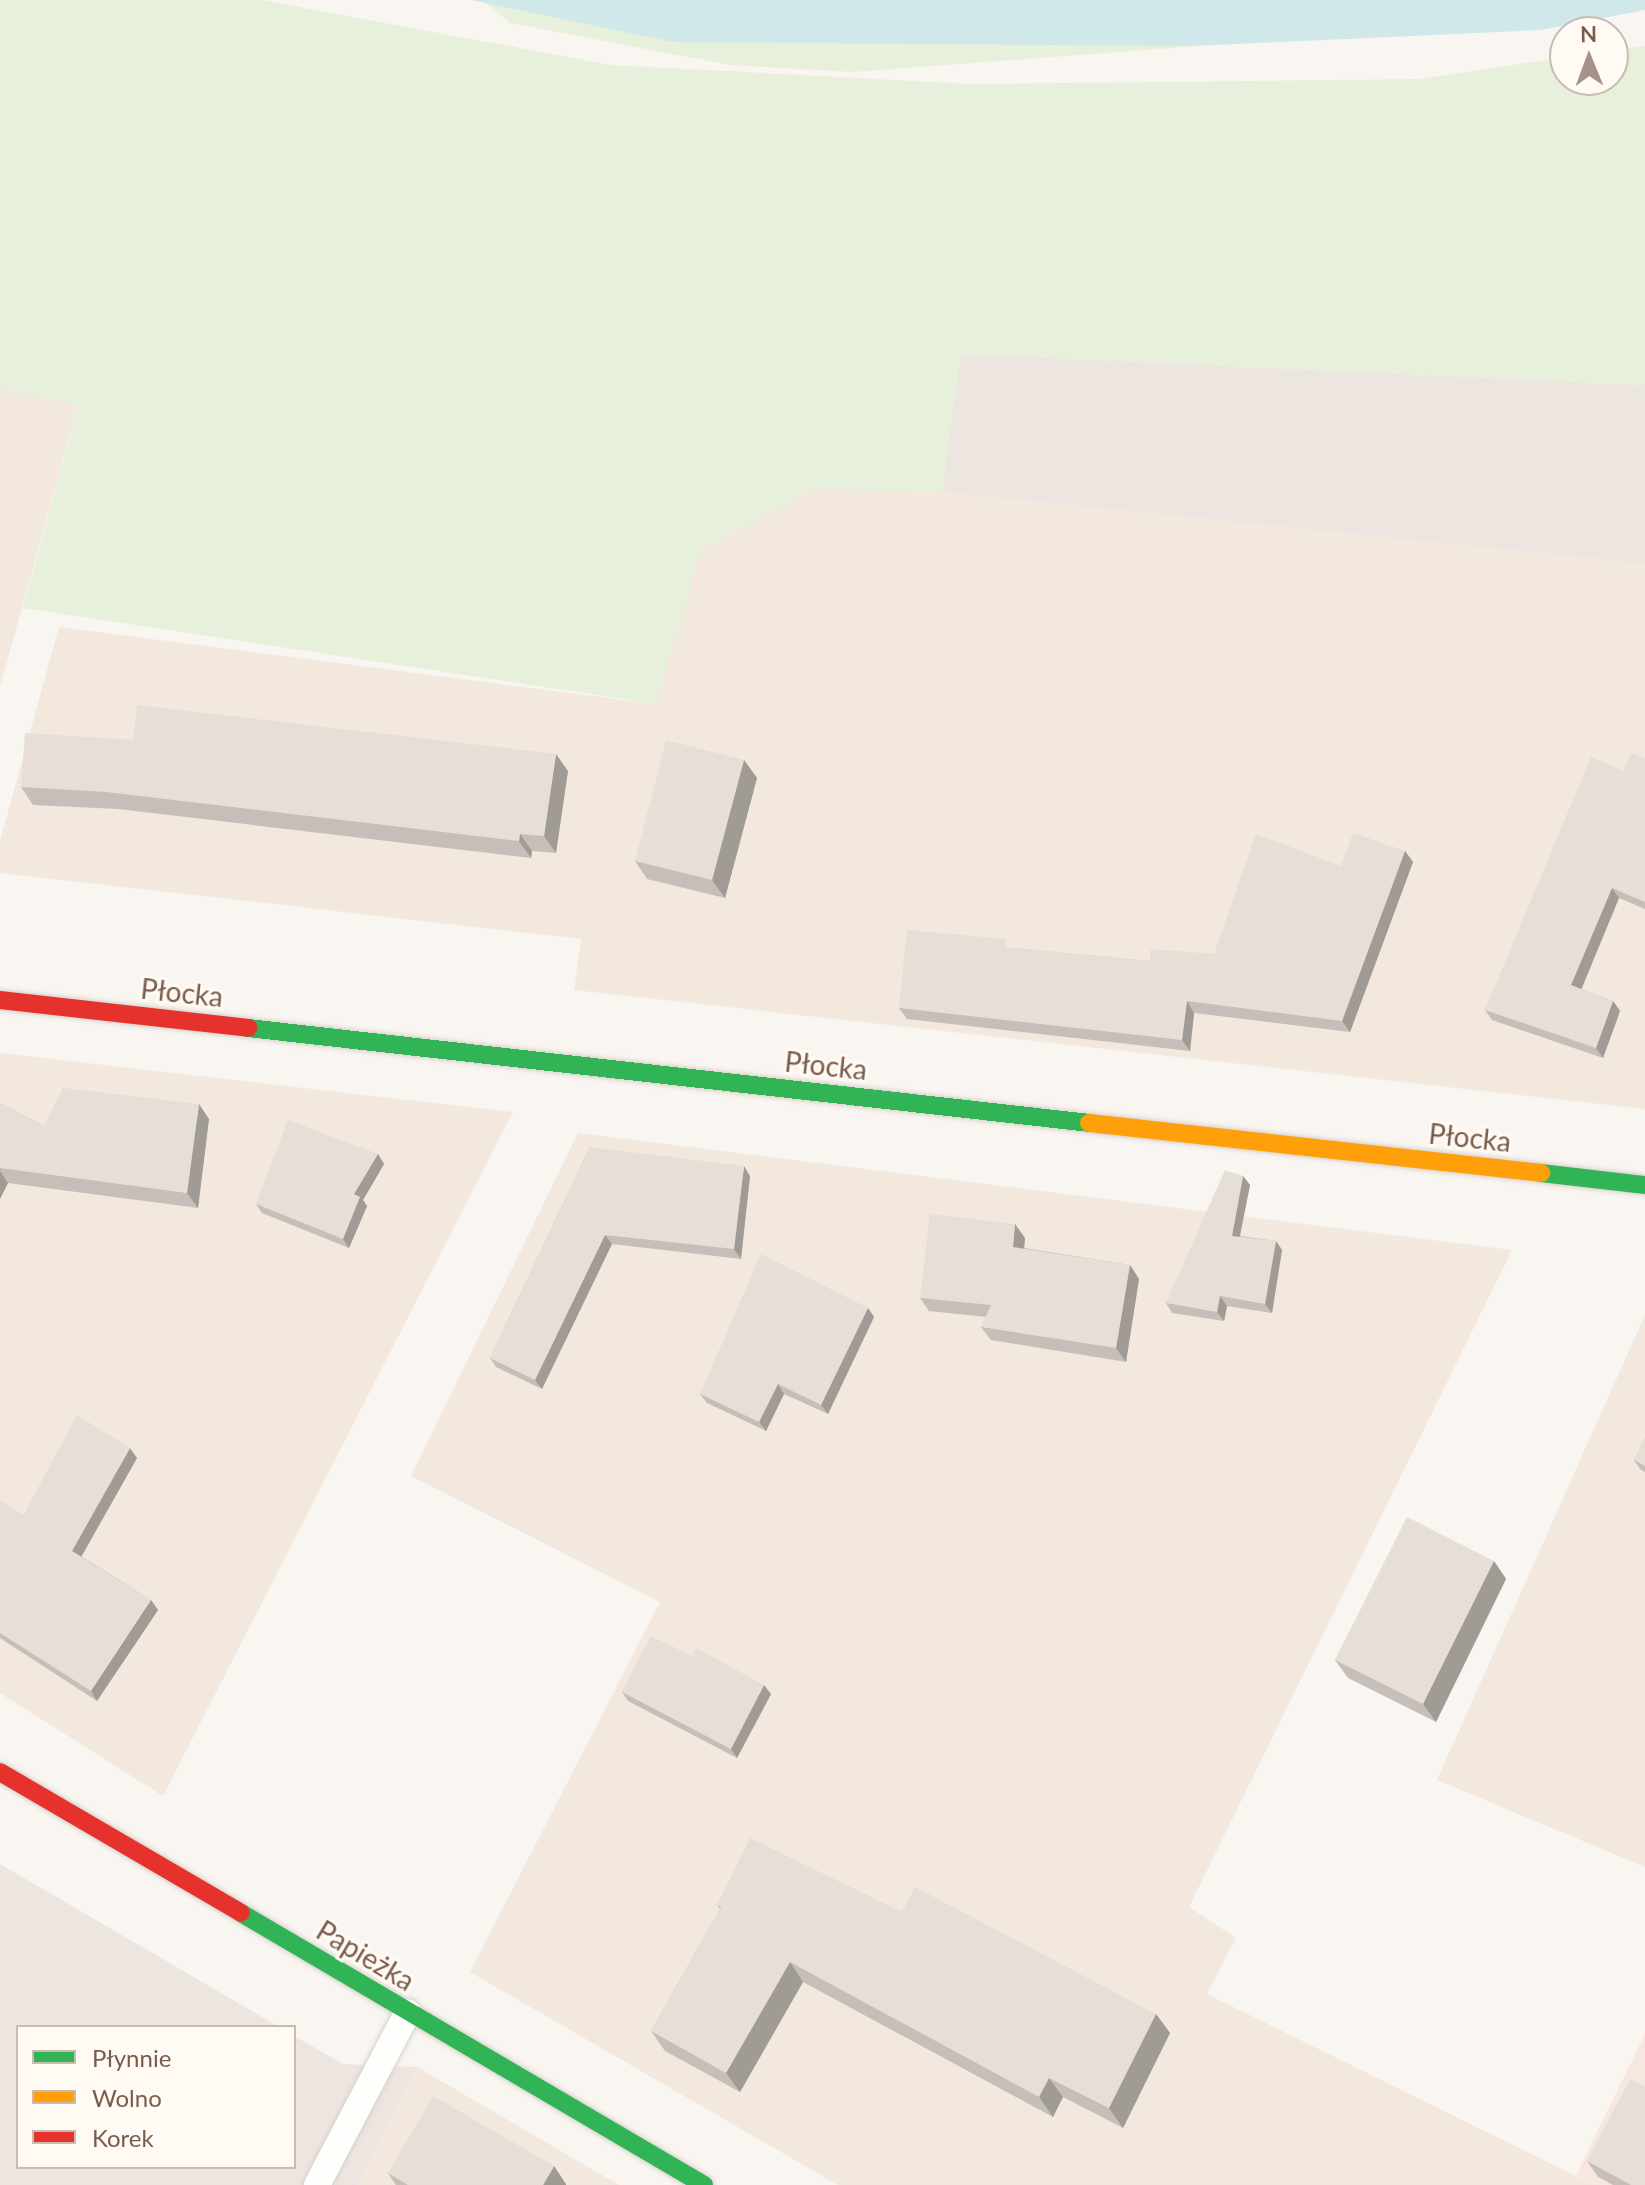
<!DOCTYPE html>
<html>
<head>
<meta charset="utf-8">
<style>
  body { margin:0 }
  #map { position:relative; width:1645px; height:2185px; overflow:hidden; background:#f9f5f0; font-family:Lato,sans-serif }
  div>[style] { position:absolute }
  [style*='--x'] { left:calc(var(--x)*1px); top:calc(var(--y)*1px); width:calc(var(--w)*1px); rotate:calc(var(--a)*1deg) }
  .residential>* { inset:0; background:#f2e8de }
  .commercial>* { inset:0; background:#f6e8e1 }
  .industrial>* { inset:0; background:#ede5e0 }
  .green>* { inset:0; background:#e7f0db }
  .water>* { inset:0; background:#d0e8ea }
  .roads { filter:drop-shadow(0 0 2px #d7d1cb) drop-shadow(0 0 2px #d7d1cb) }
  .lane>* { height:26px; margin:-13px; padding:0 13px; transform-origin:13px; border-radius:13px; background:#fefefd }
  .fast>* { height:18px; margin:-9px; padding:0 9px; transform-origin:9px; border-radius:9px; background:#30b455 }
  .slow>* { height:18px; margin:-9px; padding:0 9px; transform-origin:9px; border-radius:9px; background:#ff9f0a }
  .jam>* { height:18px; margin:-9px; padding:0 9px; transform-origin:9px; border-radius:9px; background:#e5322d }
  .wall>* { inset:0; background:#c6bfb9 }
  .shaded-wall>* { inset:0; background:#a19b96 }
  .building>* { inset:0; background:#e6ded7 }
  span { translate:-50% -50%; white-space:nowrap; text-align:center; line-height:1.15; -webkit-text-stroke:6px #fffaf3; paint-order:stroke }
  .street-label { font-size:28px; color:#7a5c4d }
  .legend { position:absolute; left:16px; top:2025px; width:280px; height:144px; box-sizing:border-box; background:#fffaf3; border:2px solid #cabbb1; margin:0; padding:10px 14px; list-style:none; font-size:24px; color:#7a5c4d }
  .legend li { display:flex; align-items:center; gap:16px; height:40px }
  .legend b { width:40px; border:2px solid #cabbb1 }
  .north { position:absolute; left:1549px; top:16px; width:80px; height:80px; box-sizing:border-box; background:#fffaf3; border:2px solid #cabbb1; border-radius:50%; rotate:359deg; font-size:22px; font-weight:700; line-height:32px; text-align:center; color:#7a5c4d }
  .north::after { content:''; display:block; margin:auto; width:28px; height:36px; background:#a69286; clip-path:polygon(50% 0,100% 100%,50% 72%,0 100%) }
</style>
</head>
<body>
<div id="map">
  <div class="residential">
    <i style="clip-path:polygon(0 386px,78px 405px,0 687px)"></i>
    <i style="clip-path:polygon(813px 489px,942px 492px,1645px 564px,1645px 1109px,574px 990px,581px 939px,0 873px,0 841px,59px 627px,655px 704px,700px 550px)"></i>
    <i style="clip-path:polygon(0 1053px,513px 1112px,163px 1796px,0 1693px)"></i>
    <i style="clip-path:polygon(578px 1133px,1512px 1250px,1189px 1907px,1236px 1938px,1207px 1994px,1594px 2185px,838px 2185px,470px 1972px,660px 1602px,411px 1476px)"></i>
    <i style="clip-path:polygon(1645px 1315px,1645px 1867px,1437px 1780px)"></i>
    <i style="clip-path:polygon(417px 2067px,619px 2185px,357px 2185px)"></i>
  </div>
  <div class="commercial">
    <i style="clip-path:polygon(1645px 2034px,1645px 2185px,1594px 2185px,1576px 2175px)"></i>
  </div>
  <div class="industrial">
    <i style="clip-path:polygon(960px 354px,1645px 385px,1645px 564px,942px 492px)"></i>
    <i style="clip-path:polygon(0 1864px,279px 2027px,18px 2027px,18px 2167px,294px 2167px,294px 2036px,343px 2064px,417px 2067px,357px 2185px,0 2185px)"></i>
  </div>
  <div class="green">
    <i style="clip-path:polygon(0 0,261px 0,611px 65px,972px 84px,1420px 79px,1565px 57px,1565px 80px,1613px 80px,1613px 50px,1645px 46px,1645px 385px,961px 354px,942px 492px,813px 489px,701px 550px,656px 704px,23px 608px,78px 406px,0 388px)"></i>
    <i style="clip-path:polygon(482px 0,1340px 27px,1186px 47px,852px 72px,730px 65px,510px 23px)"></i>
  </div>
  <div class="water">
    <i style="clip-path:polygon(471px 0,1645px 0,1645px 10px,1541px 30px,1193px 46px,673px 42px)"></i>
  </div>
  <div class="roads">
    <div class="lane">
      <i style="--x:317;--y:2185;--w:195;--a:-62.3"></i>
    </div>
    <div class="fast">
      <i style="--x:248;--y:1028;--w:846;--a:6.44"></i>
      <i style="--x:1541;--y:1173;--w:105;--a:6.6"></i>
      <i style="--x:241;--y:1913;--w:537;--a:30.43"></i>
    </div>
    <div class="slow">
      <i style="--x:1089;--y:1123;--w:455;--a:6.3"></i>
    </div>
    <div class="jam">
      <i style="--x:0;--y:1000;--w:250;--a:6.4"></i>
      <i style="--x:0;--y:1772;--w:279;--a:30.3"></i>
    </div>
  </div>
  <div class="wall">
    <i style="clip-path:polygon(1645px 759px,1645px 909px,1619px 898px,1581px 989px,1613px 1001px,1620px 1011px,1603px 1058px,1492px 1020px,1485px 1010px,1623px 771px)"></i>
    <i style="clip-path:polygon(744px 760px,757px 778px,725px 898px,647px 879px,635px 861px)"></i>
    <i style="clip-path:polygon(568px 771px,556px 853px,532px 851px,531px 858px,118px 809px,33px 805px,21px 787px)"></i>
    <i style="clip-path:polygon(1405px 851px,1413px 862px,1350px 1032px,1194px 1013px,1190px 1051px,907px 1019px,899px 1008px,1012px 948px,1150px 961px,1214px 954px,1341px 866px)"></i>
    <i style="clip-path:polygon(0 1103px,44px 1126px,209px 1119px,198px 1208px,8px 1183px,0 1199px)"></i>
    <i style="clip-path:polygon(590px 1147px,750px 1176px,741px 1259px,612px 1244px,542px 1389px,496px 1367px,490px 1358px)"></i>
    <i style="clip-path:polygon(378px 1154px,384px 1164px,363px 1200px,367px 1206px,349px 1248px,262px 1213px,256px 1204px)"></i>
    <i style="clip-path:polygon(1243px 1176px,1250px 1185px,1240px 1236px,1276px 1241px,1282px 1250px,1272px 1313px,1227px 1306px,1224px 1321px,1172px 1313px,1166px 1303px)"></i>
    <i style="clip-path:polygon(1015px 1224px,1025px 1238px,1024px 1248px,1130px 1265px,1139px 1279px,1126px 1362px,991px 1340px,981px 1327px,986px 1317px,929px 1311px,920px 1298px)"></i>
    <i style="clip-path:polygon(868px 1308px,874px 1317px,828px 1414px,784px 1394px,766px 1431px,707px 1403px,700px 1394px)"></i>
    <i style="clip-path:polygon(1645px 1438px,1645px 1472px,1640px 1469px,1634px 1460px)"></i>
    <i style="clip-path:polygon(137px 1458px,81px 1556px,151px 1600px,158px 1610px,97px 1701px,0 1638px,0 1501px,23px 1516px)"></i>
    <i style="clip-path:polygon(1494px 1561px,1506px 1579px,1436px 1722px,1348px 1678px,1335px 1660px)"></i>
    <i style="clip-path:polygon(622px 1692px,771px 1694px,737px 1758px,628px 1701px)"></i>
    <i style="clip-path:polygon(717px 1905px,902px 1912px,1156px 2014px,1170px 2033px,1123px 2128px,1063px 2097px,1053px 2117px,803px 1982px,740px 2092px,665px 2051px,651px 2031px,720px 1909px)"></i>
    <i style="clip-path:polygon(1587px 2161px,1645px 2185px,1613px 2185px,1598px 2177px)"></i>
    <i style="clip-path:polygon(388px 2173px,566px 2184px,396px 2185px)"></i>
  </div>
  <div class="shaded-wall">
    <i style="clip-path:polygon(556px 754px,568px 771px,556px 853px,544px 836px)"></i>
    <i style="clip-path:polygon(744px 760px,757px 778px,725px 898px,712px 880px)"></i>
    <i style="clip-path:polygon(520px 834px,532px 851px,531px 858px,519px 841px)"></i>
    <i style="clip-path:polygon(1405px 851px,1413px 862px,1350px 1032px,1342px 1021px)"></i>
    <i style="clip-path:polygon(1612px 888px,1619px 898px,1579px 995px,1571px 985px)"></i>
    <i style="clip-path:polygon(1187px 1001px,1194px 1013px,1190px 1051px,1182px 1040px)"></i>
    <i style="clip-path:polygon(1613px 1001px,1620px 1011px,1603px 1058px,1596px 1048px)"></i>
    <i style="clip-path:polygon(199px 1104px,209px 1119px,198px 1208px,187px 1193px)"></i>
    <i style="clip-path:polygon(378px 1154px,384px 1164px,363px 1200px,367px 1206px,349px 1248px,343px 1239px,354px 1194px)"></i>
    <i style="clip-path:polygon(744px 1166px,750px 1176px,741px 1259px,734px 1249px)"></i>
    <i style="clip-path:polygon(0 1171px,8px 1183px,0 1199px)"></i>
    <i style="clip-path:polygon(1243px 1176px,1250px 1185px,1238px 1245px,1232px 1236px)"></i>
    <i style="clip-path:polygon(1015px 1224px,1025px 1238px,1023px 1260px,1013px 1247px)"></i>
    <i style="clip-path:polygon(605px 1235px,612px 1244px,542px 1389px,535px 1380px)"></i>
    <i style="clip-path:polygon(1276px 1241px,1282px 1250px,1272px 1313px,1265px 1304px)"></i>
    <i style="clip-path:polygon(1130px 1265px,1139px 1279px,1126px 1362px,1116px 1348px)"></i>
    <i style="clip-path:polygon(1220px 1296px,1227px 1306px,1224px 1321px,1217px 1312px)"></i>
    <i style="clip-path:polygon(868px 1308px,874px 1317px,828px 1414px,821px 1405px)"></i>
    <i style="clip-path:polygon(778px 1384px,784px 1394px,766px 1431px,759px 1422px)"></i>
    <i style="clip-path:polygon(130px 1448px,137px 1458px,79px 1561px,72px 1551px)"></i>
    <i style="clip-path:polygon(1494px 1561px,1506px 1579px,1436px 1722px,1423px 1704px)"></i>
    <i style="clip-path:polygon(151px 1600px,158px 1610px,97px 1701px,91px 1691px)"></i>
    <i style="clip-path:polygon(764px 1685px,771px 1694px,737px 1758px,731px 1749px)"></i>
    <i style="clip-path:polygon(790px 1962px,803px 1982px,740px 2092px,726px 2073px)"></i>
    <i style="clip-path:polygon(1156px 2014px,1170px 2033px,1123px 2128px,1109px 2108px)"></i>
    <i style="clip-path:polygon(1049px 2078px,1063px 2097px,1053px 2117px,1039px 2097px)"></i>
    <i style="clip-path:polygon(554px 2166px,566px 2184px,566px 2185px,543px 2185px)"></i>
  </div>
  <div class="building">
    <i style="clip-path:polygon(137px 705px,556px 754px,544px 836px,520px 834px,519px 841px,106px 792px,21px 787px,25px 733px,133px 740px)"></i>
    <i style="clip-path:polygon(666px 740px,744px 760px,712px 880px,635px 861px)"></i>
    <i style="clip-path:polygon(1631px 753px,1645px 759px,1645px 902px,1612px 888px,1571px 985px,1613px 1001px,1596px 1048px,1485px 1010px,1591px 757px,1623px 771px)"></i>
    <i style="clip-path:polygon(1353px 833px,1405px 851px,1342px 1021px,1187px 1001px,1182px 1040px,899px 1008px,907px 930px,1006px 939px,1005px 947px,1150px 961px,1151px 949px,1214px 954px,1256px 834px,1341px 866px)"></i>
    <i style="clip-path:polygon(63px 1088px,199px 1104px,187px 1193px,0 1168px,0 1103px,44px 1126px)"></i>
    <i style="clip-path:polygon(288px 1120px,378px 1154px,354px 1194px,360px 1197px,343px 1239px,256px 1204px)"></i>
    <i style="clip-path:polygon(590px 1147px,744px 1166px,734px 1249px,605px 1235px,535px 1380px,490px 1358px)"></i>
    <i style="clip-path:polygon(1225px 1170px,1243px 1176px,1232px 1236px,1276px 1241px,1265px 1304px,1220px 1296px,1217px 1312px,1166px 1303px)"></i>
    <i style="clip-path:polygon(930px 1214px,1015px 1224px,1013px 1247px,1130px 1265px,1116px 1348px,981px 1327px,991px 1305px,920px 1298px)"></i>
    <i style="clip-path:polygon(761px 1254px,868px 1308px,821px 1405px,778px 1384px,759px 1422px,700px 1394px)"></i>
    <i style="clip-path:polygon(77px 1415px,130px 1448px,72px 1551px,151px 1600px,91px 1691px,0 1633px,0 1501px,23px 1516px)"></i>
    <i style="clip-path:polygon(1645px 1438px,1645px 1466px,1634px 1460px)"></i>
    <i style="clip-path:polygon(1407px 1517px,1494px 1561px,1423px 1704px,1335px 1660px)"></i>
    <i style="clip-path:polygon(651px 1636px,692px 1656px,696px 1648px,764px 1685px,731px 1749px,622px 1692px)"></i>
    <i style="clip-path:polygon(750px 1838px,902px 1912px,915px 1887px,1156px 2014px,1109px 2108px,1049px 2078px,1039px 2097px,790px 1962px,726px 2073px,651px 2031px,721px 1907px,717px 1905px)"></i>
    <i style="clip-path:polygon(1630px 2079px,1645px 2087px,1645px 2185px,1631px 2185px,1587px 2161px)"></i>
    <i style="clip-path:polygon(433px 2096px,554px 2166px,543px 2185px,408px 2185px,388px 2173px)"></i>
  </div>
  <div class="street-label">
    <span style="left:182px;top:992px;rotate:6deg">Płocka</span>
    <span style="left:826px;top:1065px;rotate:6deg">Płocka</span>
    <span style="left:1470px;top:1137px;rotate:6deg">Płocka</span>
    <span style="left:366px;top:1955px;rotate:31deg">Papieżka</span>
  </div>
  <ul class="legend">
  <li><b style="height:10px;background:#30b455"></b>Płynnie</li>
  <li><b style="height:10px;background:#ff9f0a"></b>Wolno</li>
  <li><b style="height:10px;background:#e5322d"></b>Korek</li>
  </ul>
  <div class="north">N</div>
</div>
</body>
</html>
